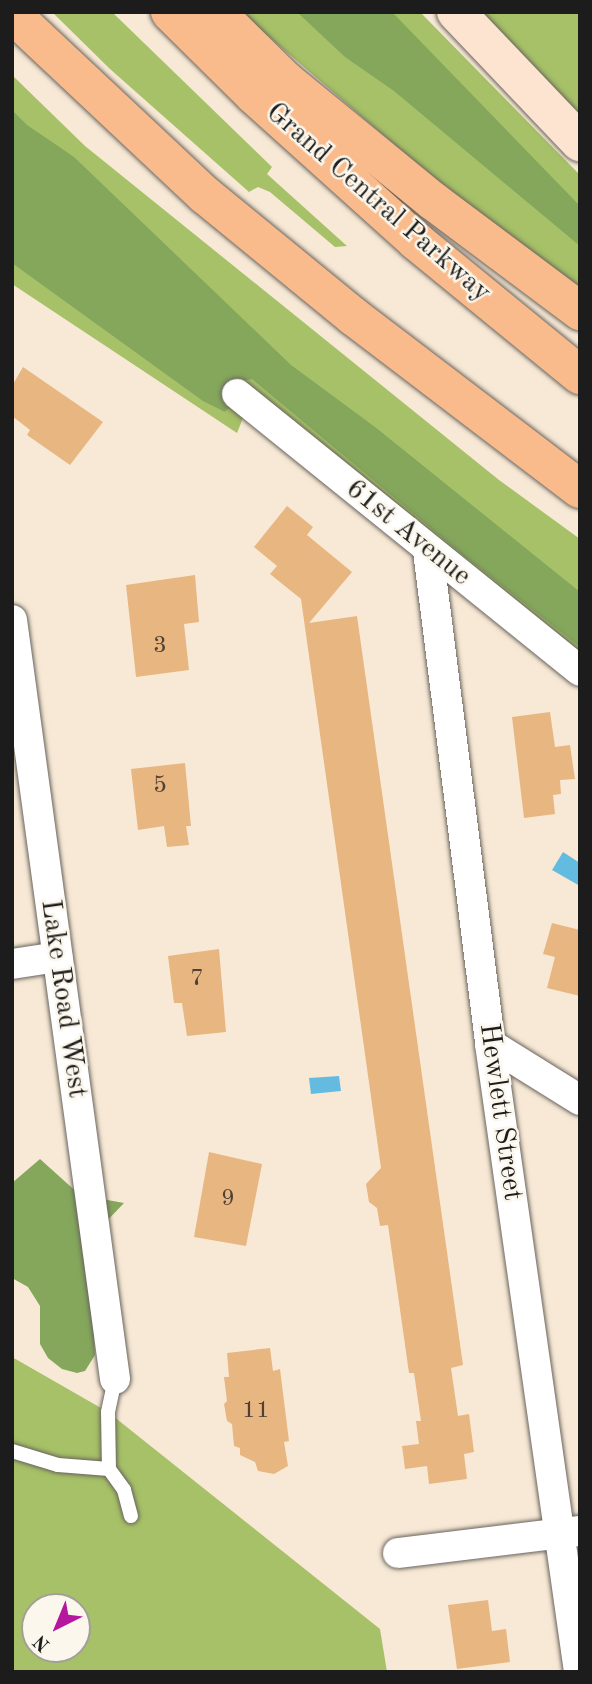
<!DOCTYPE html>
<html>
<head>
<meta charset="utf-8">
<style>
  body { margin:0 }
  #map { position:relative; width:592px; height:1684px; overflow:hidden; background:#f8e9d6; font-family:"Old Standard TT",serif }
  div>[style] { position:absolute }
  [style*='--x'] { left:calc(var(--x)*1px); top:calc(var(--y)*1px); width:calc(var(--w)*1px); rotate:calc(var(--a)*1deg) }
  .green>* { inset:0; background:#a6c167 }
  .forest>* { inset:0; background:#84a75c }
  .water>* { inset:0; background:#63bce0 }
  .building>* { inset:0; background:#e8b681 }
  .roads { filter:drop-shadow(0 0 2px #69645d) drop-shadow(0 0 2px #69645d) }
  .lane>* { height:14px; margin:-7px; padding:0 7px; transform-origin:7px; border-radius:7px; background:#fff }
  .street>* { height:30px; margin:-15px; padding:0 15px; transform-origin:15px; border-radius:15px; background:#fff }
  .secondary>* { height:38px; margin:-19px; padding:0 19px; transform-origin:19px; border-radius:19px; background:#fde4d1 }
  .highway>* { height:38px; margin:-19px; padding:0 19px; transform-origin:19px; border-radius:19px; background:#fabb8c }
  span { translate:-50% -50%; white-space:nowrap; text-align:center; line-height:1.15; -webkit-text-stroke:5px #fbf7ec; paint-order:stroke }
  .number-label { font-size:24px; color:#4f4235 }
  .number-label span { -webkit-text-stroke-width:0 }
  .street-label { font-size:28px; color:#1c1c1c }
  .frame { position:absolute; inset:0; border:14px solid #1c1c1c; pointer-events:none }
  .north { position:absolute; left:21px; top:1593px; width:70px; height:70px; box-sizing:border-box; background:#fbf7ec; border:2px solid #a29f99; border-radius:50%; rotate:223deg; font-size:19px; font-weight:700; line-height:28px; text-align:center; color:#1c1c1c }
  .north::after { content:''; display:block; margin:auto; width:24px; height:32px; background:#b5179e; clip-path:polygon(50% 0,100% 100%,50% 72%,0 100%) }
</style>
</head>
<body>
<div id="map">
  <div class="green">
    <i style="clip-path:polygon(52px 12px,112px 12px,272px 167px,267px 174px,347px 246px,335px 247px,270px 192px,258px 187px,249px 192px,110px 69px)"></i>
    <i style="clip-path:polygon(240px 12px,420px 12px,580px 175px,580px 290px,475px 214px)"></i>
    <i style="clip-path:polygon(456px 12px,580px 12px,580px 142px)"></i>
    <i style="clip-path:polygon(12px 75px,85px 146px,499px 480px,580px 539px,580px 657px,251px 398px,237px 433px,12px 284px)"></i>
    <i style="clip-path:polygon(evenodd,12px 1357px,108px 1412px,380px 1629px,387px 1672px,12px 1672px,12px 1357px,35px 1607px,77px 1607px,77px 1649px,35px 1649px,35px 1607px)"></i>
  </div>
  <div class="forest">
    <i style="clip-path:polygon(297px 12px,392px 12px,580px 206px,580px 246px,394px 91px,345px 57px)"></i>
    <i style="clip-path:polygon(12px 110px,27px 125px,74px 157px,291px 365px,375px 427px,580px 592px,580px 647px,462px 554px,252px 379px,236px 382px,233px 404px,225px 412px,203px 401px,12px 263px)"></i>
    <i style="clip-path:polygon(40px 1159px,80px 1195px,124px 1203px,102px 1226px,93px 1313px,95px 1355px,85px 1371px,77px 1373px,62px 1369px,48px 1358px,40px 1344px,40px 1306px,28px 1287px,12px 1278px,12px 1183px)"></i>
  </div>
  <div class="water">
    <i style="clip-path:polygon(563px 852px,580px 863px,580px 886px,552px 870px)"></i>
    <i style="clip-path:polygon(339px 1076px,341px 1091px,311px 1094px,309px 1078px)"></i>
  </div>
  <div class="building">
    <i style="clip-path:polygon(23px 367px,103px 422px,70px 465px,27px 435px,30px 430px,12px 416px,12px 386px)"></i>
    <i style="clip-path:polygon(287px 506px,313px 527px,307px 535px,352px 572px,309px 623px,357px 616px,463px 1365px,451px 1368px,458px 1416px,469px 1414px,474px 1452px,464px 1454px,467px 1479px,429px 1484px,427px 1466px,405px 1469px,402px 1446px,419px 1444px,416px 1421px,421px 1421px,414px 1373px,409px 1373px,388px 1225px,380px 1226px,377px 1208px,369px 1202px,366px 1184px,381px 1168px,301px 599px,270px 574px,277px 566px,254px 547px)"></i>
    <i style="clip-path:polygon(195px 575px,199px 622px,184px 624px,189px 670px,136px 677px,126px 585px)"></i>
    <i style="clip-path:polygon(550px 712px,555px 747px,570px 745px,575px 779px,560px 780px,561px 794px,553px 795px,555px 814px,524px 818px,512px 717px)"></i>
    <i style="clip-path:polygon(185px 763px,191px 826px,186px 826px,189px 845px,167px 847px,164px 826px,138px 830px,131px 769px)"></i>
    <i style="clip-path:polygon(552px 923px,580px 930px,580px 996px,547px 988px,555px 957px,543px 954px)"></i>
    <i style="clip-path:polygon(219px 949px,226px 1032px,187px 1036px,182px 1003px,174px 1003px,168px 956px)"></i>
    <i style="clip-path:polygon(209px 1152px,262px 1164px,246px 1246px,194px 1237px)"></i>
    <i style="clip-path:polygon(270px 1348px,273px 1371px,280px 1369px,289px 1441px,284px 1442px,288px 1466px,274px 1474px,258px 1471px,255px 1462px,240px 1455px,240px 1448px,234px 1446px,232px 1424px,227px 1421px,224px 1404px,227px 1401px,224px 1377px,229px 1377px,227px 1353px)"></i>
    <i style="clip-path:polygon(488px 1600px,492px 1631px,506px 1629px,510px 1662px,457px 1669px,448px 1605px)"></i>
  </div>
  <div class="roads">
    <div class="lane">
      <i style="--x:115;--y:1379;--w:34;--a:102"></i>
      <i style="--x:108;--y:1412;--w:57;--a:89"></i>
      <i style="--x:109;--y:1469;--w:26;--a:54"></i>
      <i style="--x:124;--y:1490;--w:27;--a:75"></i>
      <i style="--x:12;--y:1451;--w:48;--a:16.9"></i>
      <i style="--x:58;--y:1465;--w:51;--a:4.5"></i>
    </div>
    <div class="street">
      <i style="--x:237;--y:394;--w:441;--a:38.9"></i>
      <i style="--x:428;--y:551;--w:497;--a:82.8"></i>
      <i style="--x:490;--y:1044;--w:634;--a:81.93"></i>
      <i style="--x:12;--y:620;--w:766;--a:82.27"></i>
      <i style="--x:12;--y:964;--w:46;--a:-8.8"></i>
      <i style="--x:490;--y:1044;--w:106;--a:31.9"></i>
      <i style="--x:398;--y:1553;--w:183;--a:-6.9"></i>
    </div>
    <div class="secondary">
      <i style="--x:456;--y:12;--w:180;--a:46.4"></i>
    </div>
    <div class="highway">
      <i style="--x:170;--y:12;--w:118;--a:44.7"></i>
      <i style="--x:254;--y:95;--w:218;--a:42"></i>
      <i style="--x:416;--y:241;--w:212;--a:39.3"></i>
      <i style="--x:216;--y:12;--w:97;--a:44.6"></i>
      <i style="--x:285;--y:80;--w:191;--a:39.3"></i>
      <i style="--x:433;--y:201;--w:184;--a:36.8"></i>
      <i style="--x:12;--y:14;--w:265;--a:43.2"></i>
      <i style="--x:205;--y:195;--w:193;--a:39.3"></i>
      <i style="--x:354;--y:317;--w:284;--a:37.3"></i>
    </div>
  </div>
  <div class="number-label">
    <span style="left:160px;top:647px">3</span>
    <span style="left:160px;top:787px">5</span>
    <span style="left:197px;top:980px">7</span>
    <span style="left:228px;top:1200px">9</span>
    <span style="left:256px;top:1412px">11</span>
  </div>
  <div class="street-label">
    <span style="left:378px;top:203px;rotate:41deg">Grand Central Parkway</span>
    <span style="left:408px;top:533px;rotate:39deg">61st Avenue</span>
    <span style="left:63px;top:999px;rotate:82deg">Lake Road West</span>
    <span style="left:500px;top:1112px;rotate:82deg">Hewlett Street</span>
  </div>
  <div class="frame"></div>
  <div class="north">N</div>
</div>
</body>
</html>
